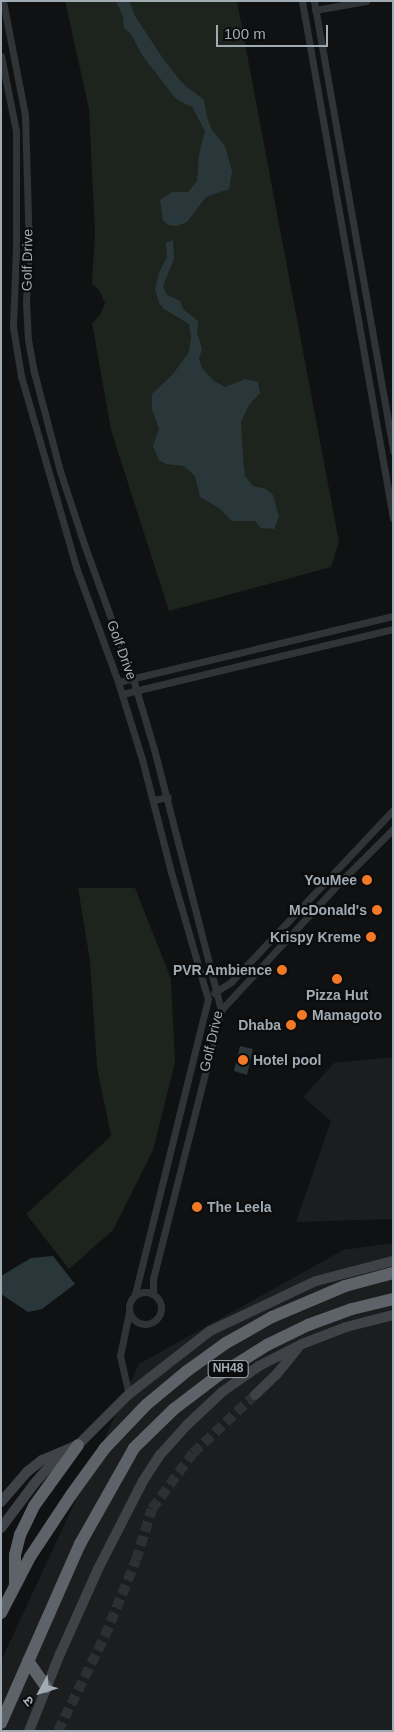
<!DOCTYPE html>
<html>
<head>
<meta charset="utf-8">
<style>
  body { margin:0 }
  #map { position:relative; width:394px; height:1732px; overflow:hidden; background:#101112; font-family:Helvetica,"Noto Sans Devanagari",sans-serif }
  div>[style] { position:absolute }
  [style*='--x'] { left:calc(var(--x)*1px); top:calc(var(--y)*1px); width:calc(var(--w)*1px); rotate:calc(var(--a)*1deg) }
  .built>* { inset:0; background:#1c1d1f }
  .green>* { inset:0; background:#1d241d }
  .water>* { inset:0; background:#2a373a }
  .secondary-tunnel>* { height:10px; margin-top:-5px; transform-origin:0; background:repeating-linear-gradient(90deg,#2d3032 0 10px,transparent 0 15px) }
  .minor>* { height:7px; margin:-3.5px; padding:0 3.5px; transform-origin:3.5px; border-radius:3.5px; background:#313437 }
  .minor>.ring { margin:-3.5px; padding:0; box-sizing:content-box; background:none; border:7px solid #313437; border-radius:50% }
  .secondary>* { height:10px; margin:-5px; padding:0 5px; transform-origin:5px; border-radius:5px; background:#3f4347 }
  .motorway>* { height:12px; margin:-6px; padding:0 6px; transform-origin:6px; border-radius:6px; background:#5d6368 }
  .dots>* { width:14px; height:14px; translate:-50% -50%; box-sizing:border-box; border:2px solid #0b0c0d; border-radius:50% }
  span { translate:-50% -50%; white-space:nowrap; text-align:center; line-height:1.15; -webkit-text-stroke:4.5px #0b0c0d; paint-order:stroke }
  .shield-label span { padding:1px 4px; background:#0b0c0d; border:1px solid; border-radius:4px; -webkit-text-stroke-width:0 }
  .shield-label { font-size:12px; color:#a1abb3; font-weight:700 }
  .street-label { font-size:14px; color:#a1abb3 }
  .poi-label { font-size:14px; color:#a1abb3; font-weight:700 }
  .right { translate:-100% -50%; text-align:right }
  .left { translate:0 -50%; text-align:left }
  .frame { position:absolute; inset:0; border:2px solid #a1abb3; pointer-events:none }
  .north { position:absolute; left:15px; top:1667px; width:50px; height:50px; -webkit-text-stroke:4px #0b0c0d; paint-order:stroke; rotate:231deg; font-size:14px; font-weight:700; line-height:20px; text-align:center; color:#a1abb3 }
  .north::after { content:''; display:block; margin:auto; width:18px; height:22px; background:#a1abb3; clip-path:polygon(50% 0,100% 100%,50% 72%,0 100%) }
  .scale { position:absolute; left:216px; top:25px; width:112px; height:22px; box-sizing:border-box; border:2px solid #a1abb3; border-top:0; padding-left:6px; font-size:15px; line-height:18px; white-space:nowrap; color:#a1abb3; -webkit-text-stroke:4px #0b0c0d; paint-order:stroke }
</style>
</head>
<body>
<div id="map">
  <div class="built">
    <i style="clip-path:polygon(393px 1057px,393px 1219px,296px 1222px,331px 1121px,303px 1097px,334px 1063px)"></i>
    <i style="clip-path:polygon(393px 1243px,393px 1731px,1px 1731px,1px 1661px,139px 1364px,343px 1250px)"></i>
  </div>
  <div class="green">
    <i style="clip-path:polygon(65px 1px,237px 1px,339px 542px,331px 567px,169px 611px,111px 430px,92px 323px,100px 315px,105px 303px,99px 290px,92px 284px,95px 232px,89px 109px)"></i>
    <i style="clip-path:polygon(78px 888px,135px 888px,171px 979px,175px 1062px,153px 1150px,113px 1230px,69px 1269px,26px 1214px,111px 1136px,97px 1067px,90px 961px)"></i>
  </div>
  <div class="water">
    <i style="clip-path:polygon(116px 1px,129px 1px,135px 16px,162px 57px,182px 83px,204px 100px,207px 117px,212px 130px,225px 146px,232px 171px,229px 189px,206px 197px,187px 222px,177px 226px,168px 225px,163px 220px,160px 200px,172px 192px,188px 192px,197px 181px,199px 155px,205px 131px,192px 107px,176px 99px,142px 55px,131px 34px,124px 28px,123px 17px)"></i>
    <i style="clip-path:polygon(173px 240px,174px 259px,163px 286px,167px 295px,180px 301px,183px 309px,198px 321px,197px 332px,202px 349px,199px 359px,202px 368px,214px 381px,225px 387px,245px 379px,258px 382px,260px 393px,249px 405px,241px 422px,243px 459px,245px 476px,253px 486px,266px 489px,273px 495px,279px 517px,274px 529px,261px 528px,255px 521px,232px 521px,219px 508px,200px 497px,195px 476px,184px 466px,166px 464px,159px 460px,153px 446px,159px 429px,152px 409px,152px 394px,173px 374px,189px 352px,191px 337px,189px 324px,164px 309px,159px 303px,155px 289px,159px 273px,167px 257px,166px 243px)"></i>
    <i style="clip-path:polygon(240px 1046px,253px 1049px,247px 1075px,234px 1071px)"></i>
    <i style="clip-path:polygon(53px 1256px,75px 1284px,42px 1309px,28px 1312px,1px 1294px,1px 1276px,31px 1258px)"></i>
  </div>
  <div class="secondary-tunnel">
    <i style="--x:58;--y:1731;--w:106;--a:-63.7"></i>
    <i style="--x:105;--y:1636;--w:82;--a:-67.8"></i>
    <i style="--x:136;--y:1560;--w:53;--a:-72.6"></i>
    <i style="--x:152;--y:1509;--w:69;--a:-53.8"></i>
    <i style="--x:193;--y:1453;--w:85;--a:-43.1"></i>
  </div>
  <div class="minor">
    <i style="--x:3;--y:1;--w:116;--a:79.1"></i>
    <i style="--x:25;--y:115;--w:133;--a:88.3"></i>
    <i style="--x:29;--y:248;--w:54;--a:93.2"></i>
    <i style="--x:26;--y:302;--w:37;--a:87"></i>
    <i style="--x:28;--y:339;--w:34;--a:80"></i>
    <i style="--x:34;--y:372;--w:102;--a:75.3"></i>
    <i style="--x:60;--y:471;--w:77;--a:71.8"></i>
    <i style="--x:84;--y:544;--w:144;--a:70.1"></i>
    <i style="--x:133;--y:679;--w:73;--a:73.3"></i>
    <i style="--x:154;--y:749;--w:269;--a:75.6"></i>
    <i style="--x:221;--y:1010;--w:277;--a:104.2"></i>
    <i style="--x:153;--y:1279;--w:15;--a:90"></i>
    <i style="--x:302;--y:1;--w:525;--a:80.02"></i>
    <i style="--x:314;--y:1;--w:457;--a:80"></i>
    <i style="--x:315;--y:10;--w:52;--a:-10"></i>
    <i style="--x:1;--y:56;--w:76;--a:78.7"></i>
    <i style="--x:16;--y:131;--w:118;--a:90"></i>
    <i style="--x:16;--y:249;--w:78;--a:92.2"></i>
    <i style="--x:13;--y:327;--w:50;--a:80.7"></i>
    <i style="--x:21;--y:376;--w:199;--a:73.9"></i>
    <i style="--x:76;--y:567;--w:122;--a:69.9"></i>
    <i style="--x:118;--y:682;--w:81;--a:72.7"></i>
    <i style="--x:142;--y:759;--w:117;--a:75.6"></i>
    <i style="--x:171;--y:872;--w:132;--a:73.8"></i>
    <i style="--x:208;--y:999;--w:305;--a:103.9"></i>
    <i style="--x:118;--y:682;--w:283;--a:-13.5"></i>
    <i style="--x:122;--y:694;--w:279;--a:-13.5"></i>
    <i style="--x:153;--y:800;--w:15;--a:-11"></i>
    <i style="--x:214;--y:993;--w:20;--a:-33"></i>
    <i style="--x:231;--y:982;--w:236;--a:-46.7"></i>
    <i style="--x:221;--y:1010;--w:176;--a:-47.1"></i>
    <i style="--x:341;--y:881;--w:74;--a:-45"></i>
    <i class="ring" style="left:129px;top:1292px;width:25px;height:25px"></i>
    <i style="--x:129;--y:1312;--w:45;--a:101.6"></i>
    <i style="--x:120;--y:1356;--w:39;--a:77"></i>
  </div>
  <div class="secondary">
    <i style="--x:255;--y:1395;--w:29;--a:-44"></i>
    <i style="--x:276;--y:1375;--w:35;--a:-51"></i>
    <i style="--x:1;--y:1502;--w:40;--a:-49"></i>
    <i style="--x:27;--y:1472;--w:19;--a:-39"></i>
    <i style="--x:42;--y:1460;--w:39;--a:-23"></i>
    <i style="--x:78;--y:1445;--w:72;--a:-45"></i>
    <i style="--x:129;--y:1394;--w:103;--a:-37.9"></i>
    <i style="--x:210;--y:1331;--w:117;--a:-25.3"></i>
    <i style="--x:316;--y:1281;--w:80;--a:-14.6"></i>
    <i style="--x:1;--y:1528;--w:55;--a:-53.1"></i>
    <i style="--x:34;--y:1484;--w:21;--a:-49"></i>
    <i style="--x:48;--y:1468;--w:21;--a:-37"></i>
    <i style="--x:29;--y:1731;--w:83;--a:-68.1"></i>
    <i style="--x:60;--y:1654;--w:93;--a:-65.9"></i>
    <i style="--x:98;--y:1569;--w:99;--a:-62.9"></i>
    <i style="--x:143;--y:1481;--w:31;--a:-57"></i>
    <i style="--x:160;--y:1455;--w:40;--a:-48"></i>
    <i style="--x:187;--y:1425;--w:48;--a:-43.3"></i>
    <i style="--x:222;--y:1392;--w:45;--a:-35.1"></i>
    <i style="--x:259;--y:1366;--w:48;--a:-27.1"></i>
    <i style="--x:302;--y:1344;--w:47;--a:-21.1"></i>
    <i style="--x:346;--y:1327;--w:49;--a:-14.3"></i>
  </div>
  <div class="motorway">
    <i style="--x:15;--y:1583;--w:28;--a:-90"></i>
    <i style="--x:15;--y:1555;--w:21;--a:-76"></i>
    <i style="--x:20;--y:1535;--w:32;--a:-64"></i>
    <i style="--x:34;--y:1506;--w:75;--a:-54.2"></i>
    <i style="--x:1;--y:1613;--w:63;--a:-62.6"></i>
    <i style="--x:30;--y:1557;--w:74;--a:-56.5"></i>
    <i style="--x:71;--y:1495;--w:58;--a:-54.1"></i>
    <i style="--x:105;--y:1448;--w:59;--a:-46.4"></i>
    <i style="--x:146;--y:1405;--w:53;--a:-39.7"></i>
    <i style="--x:187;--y:1371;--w:48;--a:-35.7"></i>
    <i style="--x:226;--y:1343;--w:53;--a:-29.5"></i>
    <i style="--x:272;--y:1317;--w:79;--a:-23"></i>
    <i style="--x:345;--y:1286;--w:50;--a:-15.2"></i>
    <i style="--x:28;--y:1661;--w:32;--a:55"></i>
    <i style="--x:1;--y:1723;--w:196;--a:-66.2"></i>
    <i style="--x:80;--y:1544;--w:110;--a:-60.6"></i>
    <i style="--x:134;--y:1448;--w:56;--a:-44.3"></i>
    <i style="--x:174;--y:1409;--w:53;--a:-37.3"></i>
    <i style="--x:216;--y:1377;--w:60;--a:-32.1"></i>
    <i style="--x:267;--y:1345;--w:46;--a:-26"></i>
    <i style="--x:308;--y:1325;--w:47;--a:-20"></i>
    <i style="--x:352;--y:1309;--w:42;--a:-13.7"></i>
  </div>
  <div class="dots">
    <i style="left:367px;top:880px;background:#f37927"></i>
    <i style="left:377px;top:910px;background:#f37927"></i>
    <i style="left:371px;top:937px;background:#f37927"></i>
    <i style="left:282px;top:970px;background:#f37927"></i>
    <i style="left:337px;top:979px;background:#f37927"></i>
    <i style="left:302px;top:1015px;background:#f37927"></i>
    <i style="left:291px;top:1025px;background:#f37927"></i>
    <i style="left:243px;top:1060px;background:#f37927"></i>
    <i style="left:197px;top:1207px;background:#f37927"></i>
  </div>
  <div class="shield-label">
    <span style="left:228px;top:1369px">NH48</span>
  </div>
  <div class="street-label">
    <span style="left:27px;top:260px;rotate:-89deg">Golf Drive</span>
    <span style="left:122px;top:650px;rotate:70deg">Golf Drive</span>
    <span style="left:211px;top:1041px;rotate:-77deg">Golf Drive</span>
  </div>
  <div class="poi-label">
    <span class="right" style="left:357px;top:880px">YouMee</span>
    <span class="right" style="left:367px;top:910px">McDonald's</span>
    <span class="right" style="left:361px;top:937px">Krispy Kreme</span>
    <span class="right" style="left:272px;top:970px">PVR Ambience</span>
    <span style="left:337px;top:995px">Pizza Hut</span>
    <span class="left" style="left:312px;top:1015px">Mamagoto</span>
    <span class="right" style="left:281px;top:1025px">Dhaba</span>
    <span class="left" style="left:253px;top:1060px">Hotel pool</span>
    <span class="left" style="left:207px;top:1207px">The Leela</span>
  </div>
  <div class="frame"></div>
  <div class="north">उ</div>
  <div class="scale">100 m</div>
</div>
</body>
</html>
